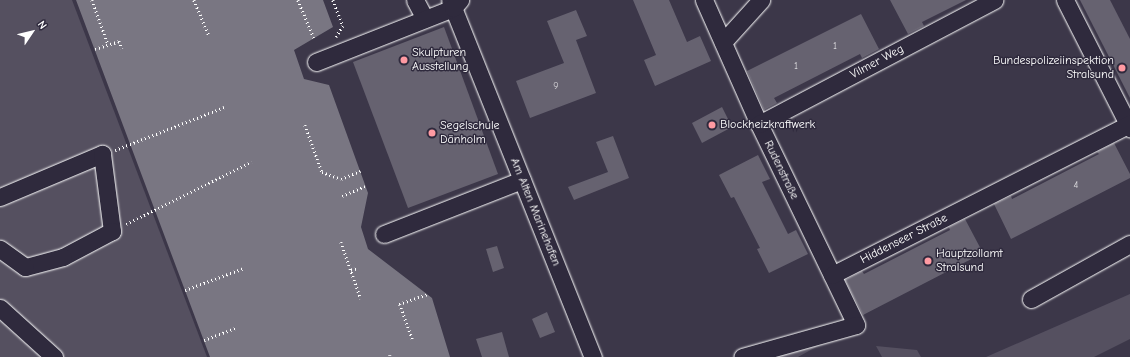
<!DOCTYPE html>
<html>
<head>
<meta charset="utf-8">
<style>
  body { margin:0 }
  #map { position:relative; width:1130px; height:357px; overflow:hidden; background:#3c3749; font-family:"Comic Neue",sans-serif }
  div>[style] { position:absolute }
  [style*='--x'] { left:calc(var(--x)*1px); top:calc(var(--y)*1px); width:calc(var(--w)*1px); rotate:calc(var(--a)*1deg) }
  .green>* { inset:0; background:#555060 }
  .water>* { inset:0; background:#797682 }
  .building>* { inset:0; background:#666270 }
  .path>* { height:2.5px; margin-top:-1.25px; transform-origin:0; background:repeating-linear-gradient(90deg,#fff 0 1px,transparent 0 4px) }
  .roads { filter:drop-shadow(0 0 1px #fff) drop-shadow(0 0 1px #fff) }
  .minor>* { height:17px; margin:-8.5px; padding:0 8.5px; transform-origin:8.5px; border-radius:8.5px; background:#2f2a3d }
  .dots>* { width:11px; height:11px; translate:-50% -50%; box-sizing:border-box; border:2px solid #2f2a3d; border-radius:50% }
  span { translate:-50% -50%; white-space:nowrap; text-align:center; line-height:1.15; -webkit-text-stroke:3px #2f2a3d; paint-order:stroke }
  .number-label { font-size:10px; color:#d9d8db }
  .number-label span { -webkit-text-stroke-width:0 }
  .poi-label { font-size:12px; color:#fff }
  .left { translate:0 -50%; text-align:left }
  .right { translate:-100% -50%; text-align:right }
  .street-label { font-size:12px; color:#fff }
  .north { position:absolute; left:12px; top:12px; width:40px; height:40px; -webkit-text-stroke:3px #2f2a3d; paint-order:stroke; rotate:55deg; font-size:11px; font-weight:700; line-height:16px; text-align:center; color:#fff }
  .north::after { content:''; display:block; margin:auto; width:14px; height:18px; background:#fff; clip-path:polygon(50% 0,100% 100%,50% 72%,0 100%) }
</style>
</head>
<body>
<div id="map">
  <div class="green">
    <i style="clip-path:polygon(0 0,72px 0,207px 357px,0 357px)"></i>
    <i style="clip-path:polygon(1130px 294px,1130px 339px,1094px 357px,986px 357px)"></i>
    <i style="clip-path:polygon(856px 325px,798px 357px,742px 357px)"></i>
    <i style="clip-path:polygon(876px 346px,917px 350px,921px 357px,882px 357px)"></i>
  </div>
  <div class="water">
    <i style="clip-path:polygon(76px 0,323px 0,333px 27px,294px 50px,304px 79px,329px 85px,368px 193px,361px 227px,368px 249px,432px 298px,450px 357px,210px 357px)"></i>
  </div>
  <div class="building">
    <i style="clip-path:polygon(633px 0,669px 0,687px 42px,700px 36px,711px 61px,655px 86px,644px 60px,656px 55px)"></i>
    <i style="clip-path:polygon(890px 0,966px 0,922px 22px,924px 26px,908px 34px)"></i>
    <i style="clip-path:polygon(1080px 0,1110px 0,1130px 39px,1130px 98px)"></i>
    <i style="clip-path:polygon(576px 10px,587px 36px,576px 40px,596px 93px,530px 118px,516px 81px,564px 63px,547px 21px)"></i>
    <i style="clip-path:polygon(861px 14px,879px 49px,862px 58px,860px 54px,774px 98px,777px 103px,764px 110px,747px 71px)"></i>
    <i style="clip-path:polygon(444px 27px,498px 174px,408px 208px,353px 62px)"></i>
    <i style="clip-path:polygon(722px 107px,732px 127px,702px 143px,692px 123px)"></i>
    <i style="clip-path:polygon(613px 136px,629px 178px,574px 200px,568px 187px,608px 172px,596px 142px)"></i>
    <i style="clip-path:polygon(1114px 143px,1130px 174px,1130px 178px,1011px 239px,994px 204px,1011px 196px,1012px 199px,1099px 154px,1097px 152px)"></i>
    <i style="clip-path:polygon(758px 155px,770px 179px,762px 182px,788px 234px,796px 230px,808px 254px,769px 273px,757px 249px,760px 248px,734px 197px,731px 198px,719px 175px)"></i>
    <i style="clip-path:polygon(965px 219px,983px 253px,863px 315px,845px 280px,862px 271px,864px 274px,950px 230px,949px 227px)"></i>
    <i style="clip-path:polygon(497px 246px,504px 268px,493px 272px,486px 249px)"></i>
    <i style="clip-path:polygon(547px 312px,555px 332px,540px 338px,532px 319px)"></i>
    <i style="clip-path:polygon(502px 332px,509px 357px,482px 357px,476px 339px)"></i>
  </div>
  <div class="path">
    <i style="--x:92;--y:0;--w:47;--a:70"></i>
    <i style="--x:194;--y:0;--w:38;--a:67"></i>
    <i style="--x:298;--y:0;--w:41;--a:67.2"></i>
    <i style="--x:333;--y:0;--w:28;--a:69"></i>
    <i style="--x:343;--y:26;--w:13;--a:122"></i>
    <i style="--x:95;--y:49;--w:25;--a:-18"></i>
    <i style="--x:119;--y:41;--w:8;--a:67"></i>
    <i style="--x:305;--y:125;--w:50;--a:70.1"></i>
    <i style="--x:322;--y:172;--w:20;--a:20"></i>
    <i style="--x:341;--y:179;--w:21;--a:-23"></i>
    <i style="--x:115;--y:150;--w:118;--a:-21.4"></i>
    <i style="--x:342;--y:196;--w:25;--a:-23"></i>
    <i style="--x:126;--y:224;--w:140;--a:-26.4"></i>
    <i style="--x:341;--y:242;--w:60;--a:70.7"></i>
    <i style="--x:351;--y:270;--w:7;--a:-16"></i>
    <i style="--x:185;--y:290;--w:63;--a:-20.4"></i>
    <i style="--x:412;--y:339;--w:37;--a:-110"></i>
    <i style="--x:399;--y:304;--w:31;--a:-19"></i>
    <i style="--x:204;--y:340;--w:34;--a:-21"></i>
    <i style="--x:390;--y:355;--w:2;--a:90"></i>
  </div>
  <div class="roads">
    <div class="minor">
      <i style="--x:415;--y:0;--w:21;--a:62"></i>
      <i style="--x:450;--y:0;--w:385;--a:68.2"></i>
      <i style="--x:704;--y:0;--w:136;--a:66.1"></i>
      <i style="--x:759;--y:124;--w:223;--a:64.2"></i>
      <i style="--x:856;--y:325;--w:118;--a:164.3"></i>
      <i style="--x:1065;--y:0;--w:144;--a:63.1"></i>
      <i style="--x:723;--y:42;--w:57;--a:-47.9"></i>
      <i style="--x:316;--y:62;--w:147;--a:-21.5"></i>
      <i style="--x:453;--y:8;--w:11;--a:-49"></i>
      <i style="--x:759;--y:124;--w:266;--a:-27.8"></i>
      <i style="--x:0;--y:197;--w:111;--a:-22.9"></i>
      <i style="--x:102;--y:154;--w:78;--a:82.6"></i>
      <i style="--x:112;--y:231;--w:55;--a:152"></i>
      <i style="--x:63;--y:257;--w:39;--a:165"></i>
      <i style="--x:25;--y:267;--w:31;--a:-144"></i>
      <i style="--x:384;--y:234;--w:148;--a:-21.4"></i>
      <i style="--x:832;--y:275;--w:334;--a:-26.9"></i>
      <i style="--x:1031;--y:299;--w:113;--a:-29.1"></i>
      <i style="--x:0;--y:308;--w:73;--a:42.2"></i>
    </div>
  </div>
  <div class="dots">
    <i style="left:404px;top:60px;background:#ff9aa2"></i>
    <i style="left:1122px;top:68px;background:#ff9aa2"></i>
    <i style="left:712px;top:125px;background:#ff9aa2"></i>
    <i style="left:432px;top:133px;background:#ff9aa2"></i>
    <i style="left:928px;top:261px;background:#ff9aa2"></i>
  </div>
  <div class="number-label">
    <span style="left:835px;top:47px">1</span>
    <span style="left:796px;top:67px">1</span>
    <span style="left:556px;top:87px">9</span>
    <span style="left:1076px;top:186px">4</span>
  </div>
  <div class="poi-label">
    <span class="left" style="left:412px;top:60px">Skulpturen<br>Ausstellung</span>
    <span class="right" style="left:1114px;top:68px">Bundespolizeiinspektion<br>Stralsund</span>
    <span class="left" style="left:720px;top:125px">Blockheizkraftwerk</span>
    <span class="left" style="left:440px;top:133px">Segelschule<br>Dänholm</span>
    <span class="left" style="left:936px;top:261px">Hauptzollamt<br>Stralsund</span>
  </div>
  <div class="street-label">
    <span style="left:877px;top:62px;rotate:-28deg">Vilmer Weg</span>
    <span style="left:781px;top:170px;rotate:64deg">Rudenstraße</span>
    <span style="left:535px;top:212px;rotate:68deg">Am Alten Marinehafen</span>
    <span style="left:904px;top:239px;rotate:-27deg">Hiddenseer Straße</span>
  </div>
  <div class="north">N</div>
</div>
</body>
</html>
